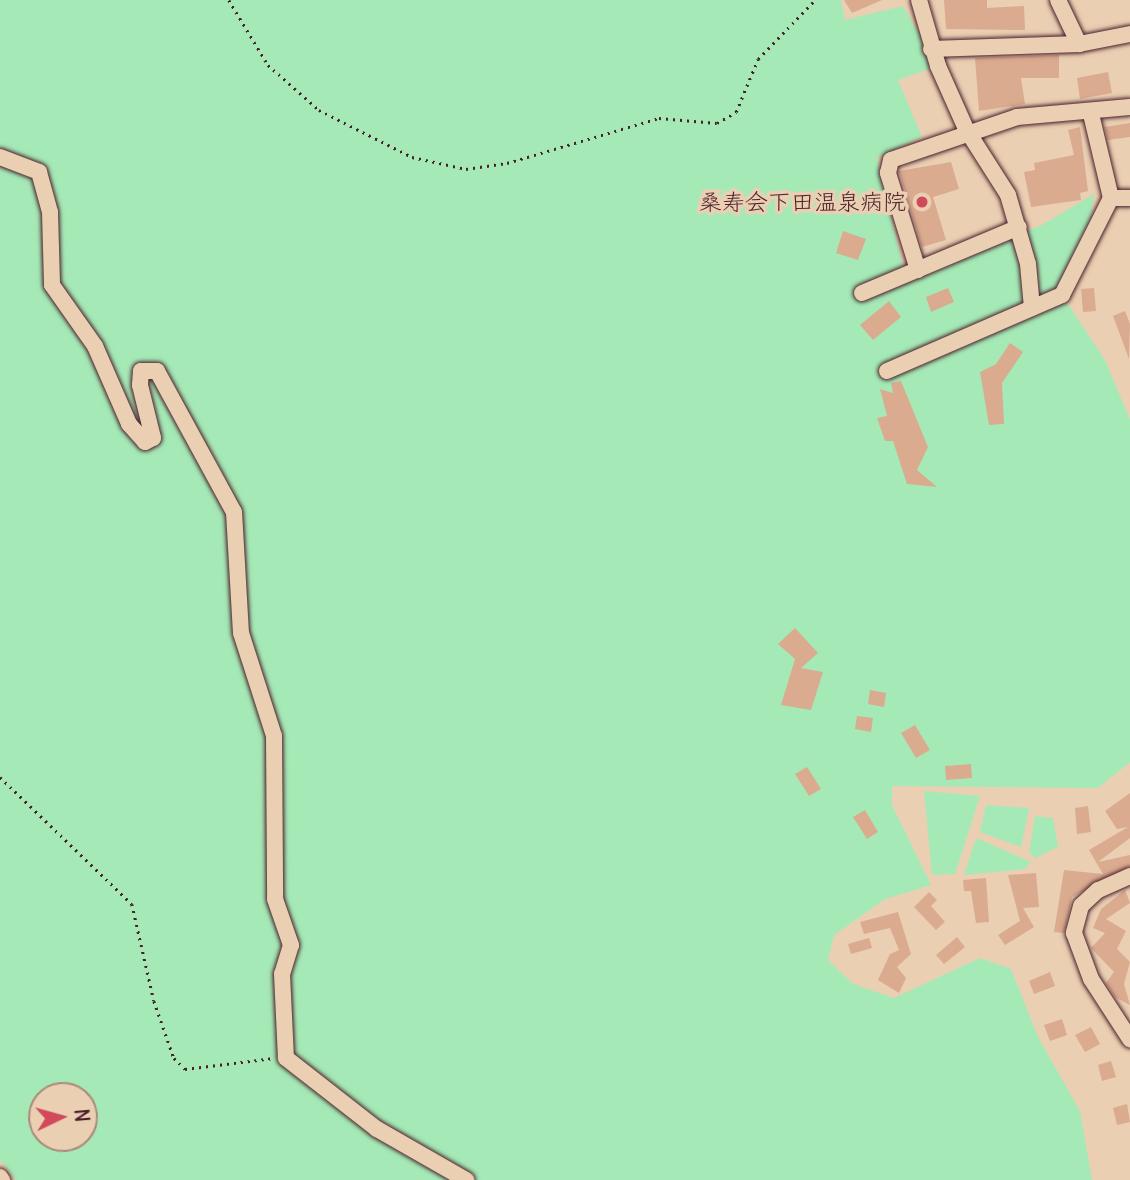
<!DOCTYPE html>
<html>
<head>
<meta charset="utf-8">
<style>
  body { margin:0 }
  #map { position:relative; width:1130px; height:1180px; overflow:hidden; background:#eacfb2; font-family:Delius,"Klee One",sans-serif }
  div>[style] { position:absolute }
  [style*='--x'] { left:calc(var(--x)*1px); top:calc(var(--y)*1px); width:calc(var(--w)*1px); rotate:calc(var(--a)*1deg) }
  .green>* { inset:0; background:#a5eab6 }
  .building>* { inset:0; background:#dbab8f }
  .path>* { height:2.5px; margin-top:-1.25px; transform-origin:0; background:repeating-linear-gradient(90deg,#4a1f2b 0 2px,transparent 0 7px) }
  .roads { filter:drop-shadow(0 0 2px #4a1f2b) drop-shadow(0 0 2px #4a1f2b) }
  .minor>* { height:16px; margin:-8px; padding:0 8px; transform-origin:8px; border-radius:8px; background:#eacfb2 }
  .dots>* { width:19px; height:19px; translate:-50% -50%; box-sizing:border-box; border:4px solid #eacfb2; border-radius:50% }
  span { translate:-50% -50%; white-space:nowrap; text-align:center; line-height:1.15; -webkit-text-stroke:7px #eacfb2; paint-order:stroke }
  .poi-label { font-size:23px; color:#4a1f2b }
  .right { translate:-100% -50%; text-align:right }
  .north { position:absolute; left:28px; top:1082px; width:70px; height:70px; box-sizing:border-box; background:#eacfb2; border:2px solid #aa897c; border-radius:50%; rotate:85deg; font-size:19px; font-weight:700; line-height:28px; text-align:center; color:#4a1f2b }
  .north::after { content:''; display:block; margin:auto; width:24px; height:32px; background:#d1495b; clip-path:polygon(50% 0,100% 100%,50% 72%,0 100%) }
</style>
</head>
<body>
<div id="map">
  <div class="green">
    <i style="clip-path:polygon(evenodd,0 0,841px 0,845px 20px,903px 6px,938px 66px,898px 80px,922px 137px,877px 158px,905px 275px,1040px 226px,1094px 194px,1090px 231px,1062px 295px,1105px 360px,1130px 420px,1130px 762px,1098px 788px,892px 786px,892px 805px,931px 885px,885px 899px,834px 935px,828px 960px,853px 984px,894px 998px,980px 958px,1011px 969px,1038px 1037px,1080px 1111px,1092px 1180px,16px 1180px,0 1160px,0 0,42px 1096px,84px 1096px,84px 1138px,42px 1138px,42px 1096px)"></i>
    <i style="clip-path:polygon(924px 791px,980px 796px,955px 874px,932px 875px)"></i>
    <i style="clip-path:polygon(986px 805px,1029px 808px,1021px 847px,980px 832px)"></i>
    <i style="clip-path:polygon(1035px 816px,1053px 818px,1058px 847px,1035px 858px,1029px 852px)"></i>
    <i style="clip-path:polygon(976px 838px,1031px 862px,1025px 869px,964px 875px)"></i>
  </div>
  <div class="building">
    <i style="clip-path:polygon(844px 0,882px 0,852px 13px)"></i>
    <i style="clip-path:polygon(944px 0,987px 0,987px 8px,1024px 6px,1025px 30px,946px 29px)"></i>
    <i style="clip-path:polygon(1059px 55px,1059px 78px,1021px 78px,1025px 104px,979px 111px,975px 58px)"></i>
    <i style="clip-path:polygon(1108px 72px,1112px 93px,1080px 99px,1077px 78px)"></i>
    <i style="clip-path:polygon(1130px 123px,1130px 137px,1108px 140px,1105px 127px)"></i>
    <i style="clip-path:polygon(1080px 127px,1088px 191px,1080px 193px,1081px 200px,1031px 207px,1024px 172px,1035px 170px,1034px 163px,1074px 155px,1068px 130px)"></i>
    <i style="clip-path:polygon(951px 162px,959px 189px,933px 197px,946px 240px,922px 247px,899px 171px)"></i>
    <i style="clip-path:polygon(843px 231px,866px 239px,858px 260px,836px 253px)"></i>
    <i style="clip-path:polygon(948px 288px,954px 302px,931px 312px,926px 297px)"></i>
    <i style="clip-path:polygon(1094px 288px,1096px 311px,1083px 312px,1081px 289px)"></i>
    <i style="clip-path:polygon(889px 301px,901px 317px,873px 340px,860px 325px)"></i>
    <i style="clip-path:polygon(1125px 311px,1130px 324px,1129px 359px,1113px 316px)"></i>
    <i style="clip-path:polygon(1010px 343px,1023px 352px,1002px 383px,1004px 424px,989px 425px,980px 372px,996px 364px)"></i>
    <i style="clip-path:polygon(901px 381px,928px 447px,917px 470px,937px 487px,907px 484px,893px 441px,885px 441px,877px 418px,887px 416px,880px 389px,893px 393px,891px 383px)"></i>
    <i style="clip-path:polygon(795px 628px,818px 653px,801px 668px,823px 672px,811px 710px,781px 705px,795px 659px,778px 644px)"></i>
    <i style="clip-path:polygon(870px 690px,886px 693px,884px 707px,868px 704px)"></i>
    <i style="clip-path:polygon(857px 716px,873px 718px,871px 732px,855px 729px)"></i>
    <i style="clip-path:polygon(915px 725px,930px 750px,916px 758px,901px 733px)"></i>
    <i style="clip-path:polygon(971px 764px,972px 778px,946px 780px,945px 766px)"></i>
    <i style="clip-path:polygon(807px 767px,821px 789px,809px 796px,795px 774px)"></i>
    <i style="clip-path:polygon(1130px 793px,1130px 838px,1098px 862px,1130px 855px,1130px 866px,1072px 897px,1064px 933px,1054px 932px,1064px 870px,1103px 874px,1089px 850px,1128px 827px,1117px 829px,1105px 811px)"></i>
    <i style="clip-path:polygon(1088px 806px,1091px 832px,1077px 834px,1075px 808px)"></i>
    <i style="clip-path:polygon(865px 810px,878px 832px,867px 839px,853px 817px)"></i>
    <i style="clip-path:polygon(1036px 873px,1039px 907px,1023px 908px,1034px 927px,1005px 945px,998px 935px,1020px 921px,1008px 875px)"></i>
    <i style="clip-path:polygon(986px 878px,989px 922px,976px 923px,971px 891px,964px 891px,963px 880px)"></i>
    <i style="clip-path:polygon(1125px 890px,1130px 903px,1106px 919px,1126px 931px,1117px 949px,1130px 962px,1124px 984px,1130px 1005px,1115px 997px,1106px 983px,1114px 972px,1091px 948px,1105px 933px,1093px 928px,1101px 909px)"></i>
    <i style="clip-path:polygon(929px 892px,937px 900px,931px 906px,945px 922px,936px 930px,914px 907px)"></i>
    <i style="clip-path:polygon(898px 912px,911px 954px,897px 967px,906px 978px,899px 993px,878px 980px,890px 954px,899px 950px,890px 928px,864px 934px,860px 922px)"></i>
    <i style="clip-path:polygon(957px 937px,965px 947px,944px 964px,936px 955px)"></i>
    <i style="clip-path:polygon(869px 938px,872px 948px,851px 954px,848px 944px)"></i>
    <i style="clip-path:polygon(1050px 972px,1055px 986px,1034px 994px,1029px 981px)"></i>
    <i style="clip-path:polygon(1062px 1019px,1067px 1035px,1050px 1041px,1044px 1025px)"></i>
    <i style="clip-path:polygon(1091px 1027px,1100px 1044px,1085px 1052px,1075px 1035px)"></i>
    <i style="clip-path:polygon(1111px 1061px,1116px 1077px,1102px 1081px,1098px 1065px)"></i>
    <i style="clip-path:polygon(1127px 1104px,1130px 1122px,1117px 1125px,1113px 1108px)"></i>
  </div>
  <div class="path">
    <i style="--x:229;--y:0;--w:76;--a:59"></i>
    <i style="--x:268;--y:65;--w:68;--a:41.4"></i>
    <i style="--x:319;--y:110;--w:104;--a:26.8"></i>
    <i style="--x:412;--y:157;--w:55;--a:12.5"></i>
    <i style="--x:466;--y:169;--w:41;--a:-8.3"></i>
    <i style="--x:507;--y:163;--w:159;--a:-16.5"></i>
    <i style="--x:659;--y:118;--w:58;--a:4.9"></i>
    <i style="--x:717;--y:123;--w:22;--a:-30"></i>
    <i style="--x:736;--y:112;--w:57;--a:-67.5"></i>
    <i style="--x:758;--y:59;--w:82;--a:-46"></i>
    <i style="--x:0;--y:777;--w:183;--a:43.9"></i>
    <i style="--x:132;--y:904;--w:99;--a:77.2"></i>
    <i style="--x:154;--y:1001;--w:60;--a:70.7"></i>
    <i style="--x:174;--y:1058;--w:16;--a:45"></i>
    <i style="--x:185;--y:1069;--w:89;--a:-7.1"></i>
  </div>
  <div class="roads">
    <div class="minor">
      <i style="--x:919;--y:0;--w:69;--a:73.9"></i>
      <i style="--x:938;--y:66;--w:69;--a:66"></i>
      <i style="--x:966;--y:129;--w:78;--a:57.5"></i>
      <i style="--x:1008;--y:195;--w:72;--a:73.8"></i>
      <i style="--x:1028;--y:264;--w:44;--a:84.8"></i>
      <i style="--x:1058;--y:0;--w:49;--a:64.5"></i>
      <i style="--x:931;--y:49;--w:148;--a:-1.9"></i>
      <i style="--x:1079;--y:44;--w:52;--a:-11.1"></i>
      <i style="--x:0;--y:157;--w:42;--a:21"></i>
      <i style="--x:39;--y:172;--w:41;--a:74.6"></i>
      <i style="--x:50;--y:212;--w:73;--a:88.4"></i>
      <i style="--x:52;--y:285;--w:75;--a:54.8"></i>
      <i style="--x:95;--y:346;--w:85;--a:66.4"></i>
      <i style="--x:129;--y:424;--w:24;--a:48"></i>
      <i style="--x:145;--y:442;--w:9;--a:-27"></i>
      <i style="--x:153;--y:438;--w:55;--a:-103.8"></i>
      <i style="--x:140;--y:385;--w:14;--a:-86"></i>
      <i style="--x:141;--y:371;--w:16;--a:0"></i>
      <i style="--x:157;--y:371;--w:161;--a:61.4"></i>
      <i style="--x:234;--y:512;--w:121;--a:86.7"></i>
      <i style="--x:241;--y:633;--w:108;--a:72.2"></i>
      <i style="--x:274;--y:736;--w:163;--a:89.6"></i>
      <i style="--x:275;--y:899;--w:49;--a:70.8"></i>
      <i style="--x:291;--y:945;--w:30;--a:107"></i>
      <i style="--x:282;--y:974;--w:84;--a:87.3"></i>
      <i style="--x:286;--y:1058;--w:115;--a:38"></i>
      <i style="--x:377;--y:1129;--w:103;--a:29.8"></i>
      <i style="--x:1111;--y:198;--w:19;--a:0"></i>
      <i style="--x:918;--y:270;--w:102;--a:-107.2"></i>
      <i style="--x:888;--y:173;--w:13;--a:-77"></i>
      <i style="--x:891;--y:160;--w:133;--a:-18.8"></i>
      <i style="--x:1017;--y:117;--w:113;--a:-5.1"></i>
      <i style="--x:862;--y:293;--w:170;--a:-22.8"></i>
      <i style="--x:887;--y:371;--w:191;--a:-23.5"></i>
      <i style="--x:1062;--y:295;--w:109;--a:-63.2"></i>
      <i style="--x:1111;--y:198;--w:86;--a:-103.4"></i>
      <i style="--x:1130;--y:876;--w:35;--a:156"></i>
      <i style="--x:1098;--y:890;--w:23;--a:137"></i>
      <i style="--x:1081;--y:906;--w:28;--a:105"></i>
      <i style="--x:1074;--y:933;--w:49;--a:69.7"></i>
      <i style="--x:1091;--y:979;--w:72;--a:57"></i>
      <i style="--x:0;--y:1177;--w:4;--a:56"></i>
    </div>
  </div>
  <div class="dots">
    <i style="left:922px;top:202px;background:#d1495b"></i>
  </div>
  <div class="poi-label">
    <span class="right" style="left:906px;top:202px">桑寿会下田温泉病院</span>
  </div>
  <div class="north">N</div>
</div>
</body>
</html>
